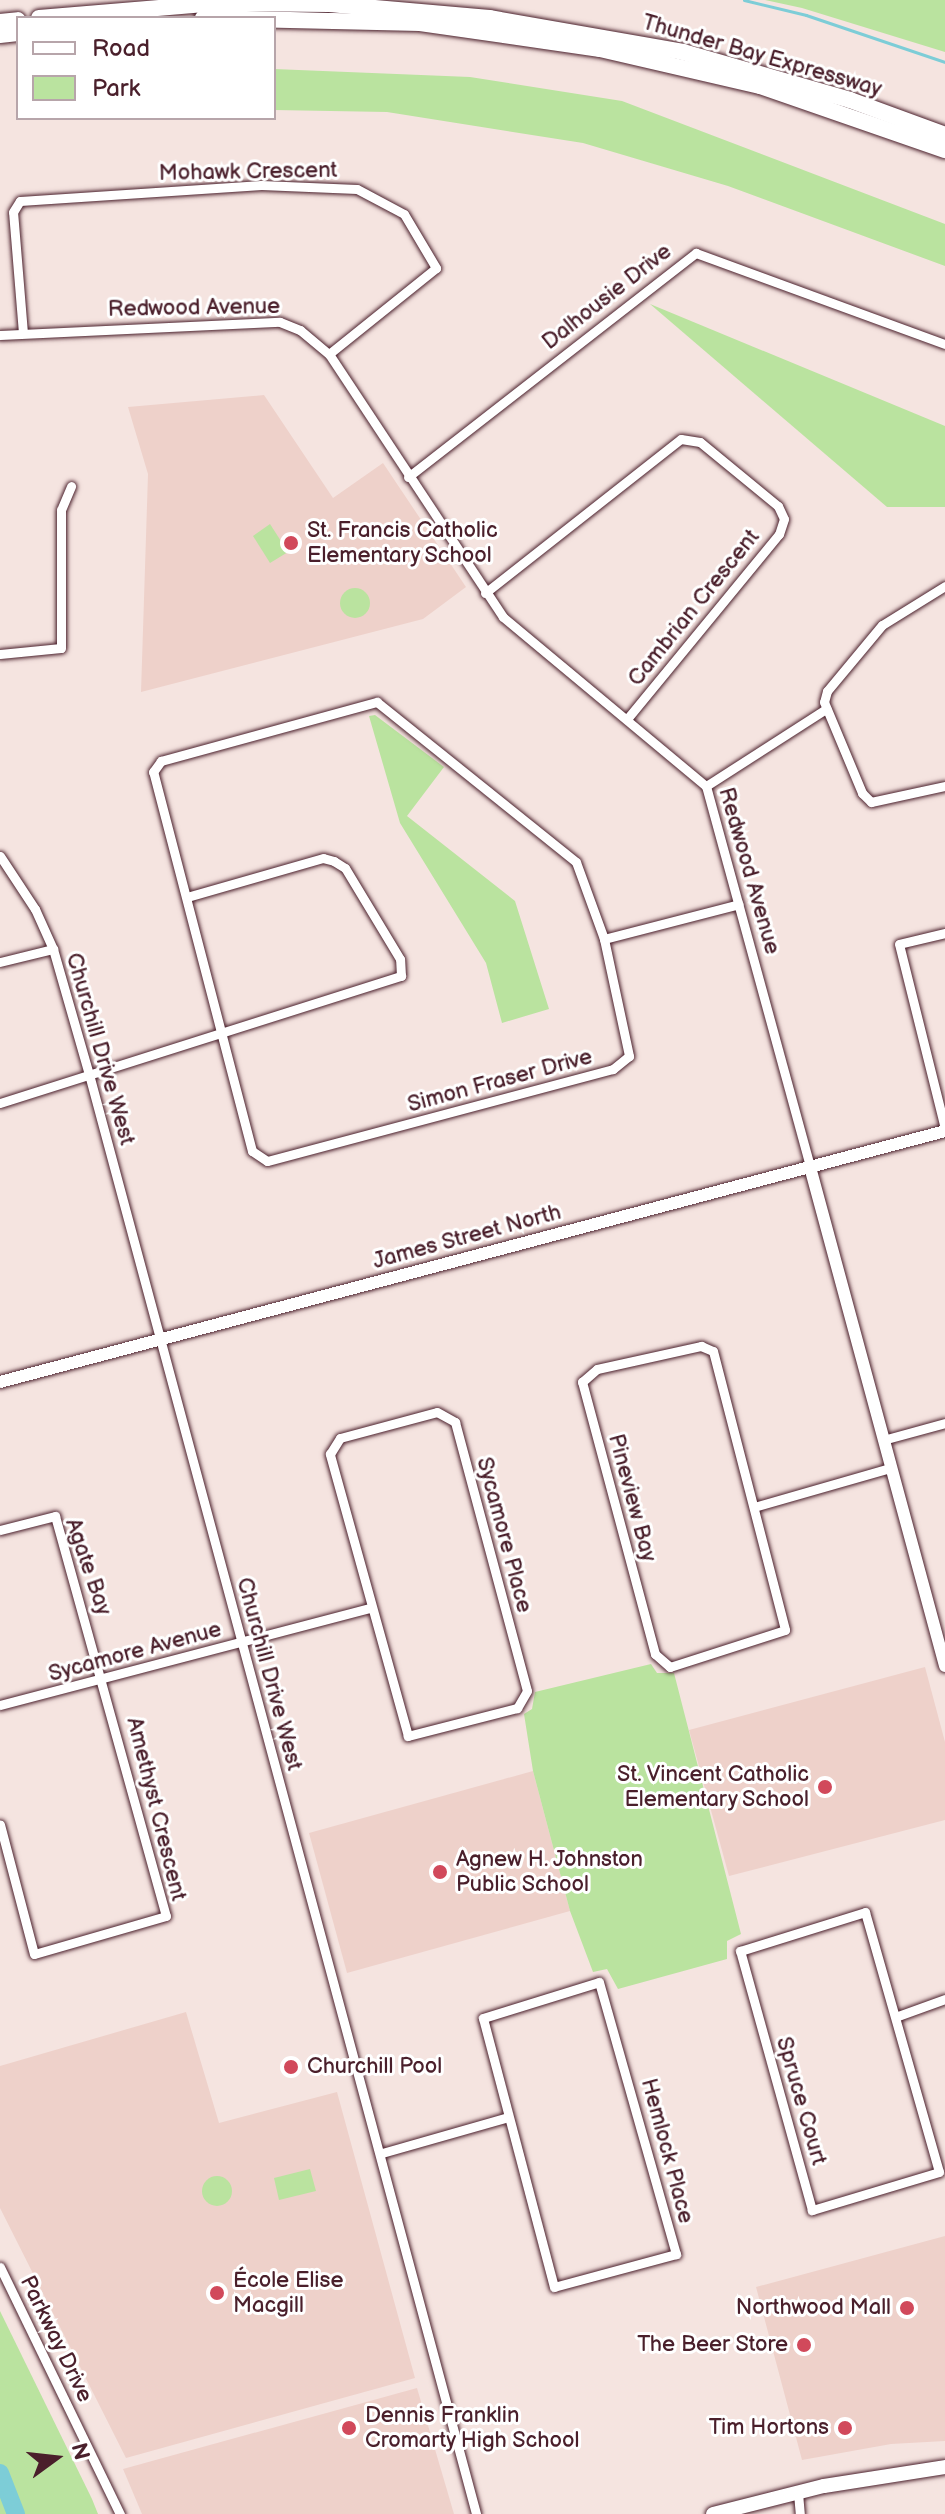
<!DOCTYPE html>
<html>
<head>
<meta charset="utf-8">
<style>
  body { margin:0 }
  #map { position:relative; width:945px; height:2514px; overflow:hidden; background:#f5e4e0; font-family:"Balsamiq Sans",sans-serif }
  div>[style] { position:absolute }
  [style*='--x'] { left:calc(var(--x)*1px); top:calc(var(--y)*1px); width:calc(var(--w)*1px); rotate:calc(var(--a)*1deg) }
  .built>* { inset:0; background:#eed1ca }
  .green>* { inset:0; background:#bae39f }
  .round { border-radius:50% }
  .stream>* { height:3px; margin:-1.5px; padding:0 1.5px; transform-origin:1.5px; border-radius:1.5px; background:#7dcdd7 }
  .river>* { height:18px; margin:-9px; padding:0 9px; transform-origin:9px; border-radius:9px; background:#7dcdd7 }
  .roads { filter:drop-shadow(0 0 2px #4a1f2b) drop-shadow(0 0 2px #4a1f2b) }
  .minor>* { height:9px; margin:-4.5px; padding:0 4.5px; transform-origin:4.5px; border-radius:4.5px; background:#fff }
  .tertiary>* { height:12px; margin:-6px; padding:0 6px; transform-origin:6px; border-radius:6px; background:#fff }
  .secondary>* { height:14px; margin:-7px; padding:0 7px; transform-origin:7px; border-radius:7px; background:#fff }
  .trunk>* { height:16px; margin:-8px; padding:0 8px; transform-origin:8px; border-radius:8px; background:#fff }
  .dots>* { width:22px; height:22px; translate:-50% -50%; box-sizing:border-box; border:4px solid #fff; border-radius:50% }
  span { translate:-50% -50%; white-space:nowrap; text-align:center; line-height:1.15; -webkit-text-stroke:6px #fff; paint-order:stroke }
  .street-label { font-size:22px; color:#4a1f2b }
  .poi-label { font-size:22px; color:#4a1f2b }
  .left { translate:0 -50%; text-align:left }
  .right { translate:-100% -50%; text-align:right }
  .legend { position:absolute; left:16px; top:16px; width:260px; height:104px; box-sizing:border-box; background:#fff; border:2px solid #b7a5aa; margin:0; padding:10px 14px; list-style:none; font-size:24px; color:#4a1f2b }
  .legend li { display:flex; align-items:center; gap:16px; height:40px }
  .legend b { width:40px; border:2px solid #b7a5aa }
  .north { position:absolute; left:16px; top:2418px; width:80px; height:80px; -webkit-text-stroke:6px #fff; paint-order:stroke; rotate:75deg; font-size:22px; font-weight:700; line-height:32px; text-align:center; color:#4a1f2b }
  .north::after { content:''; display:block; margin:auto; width:28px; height:36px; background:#4a1f2b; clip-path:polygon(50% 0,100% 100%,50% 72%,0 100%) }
</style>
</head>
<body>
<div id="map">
  <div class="built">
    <i style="clip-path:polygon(264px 395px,333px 498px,383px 463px,466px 587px,423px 619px,141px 692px,148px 474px,128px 407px)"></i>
    <i style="clip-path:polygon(925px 1667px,945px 1742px,945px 1820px,729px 1876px,689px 1730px)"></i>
    <i style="clip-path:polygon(533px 1771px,570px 1911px,347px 1973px,309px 1833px)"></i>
    <i style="clip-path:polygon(186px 2012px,219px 2123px,337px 2092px,415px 2378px,126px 2458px,0 2208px,0 2066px)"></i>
    <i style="clip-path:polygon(945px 2236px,945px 2441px,891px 2444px,802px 2460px,756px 2287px)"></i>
    <i style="clip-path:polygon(417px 2388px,454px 2514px,142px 2514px,123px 2469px)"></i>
  </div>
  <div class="green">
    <i style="clip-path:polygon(765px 0,945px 0,945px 52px,802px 8px)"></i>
    <i style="clip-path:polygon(274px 69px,470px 77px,622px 101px,945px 224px,945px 266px,728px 186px,583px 143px,387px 112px,274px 110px)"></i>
    <i style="clip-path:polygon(650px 304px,945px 426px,945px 507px,887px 507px)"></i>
    <i style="clip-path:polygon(270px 524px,288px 552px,270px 563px,253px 536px)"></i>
    <i class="round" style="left:340px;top:588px;width:30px;height:30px"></i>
    <i style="clip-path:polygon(375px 715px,444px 767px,407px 816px,515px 901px,549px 1009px,502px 1023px,486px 963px,400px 823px,369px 716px)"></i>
    <i style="clip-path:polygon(651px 1664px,657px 1673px,674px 1673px,741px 1934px,727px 1941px,727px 1959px,618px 1989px,607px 1969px,593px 1972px,570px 1911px,533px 1771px,524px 1714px,532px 1709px,535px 1692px)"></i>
    <i style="clip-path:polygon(310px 2169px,316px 2191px,279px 2200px,274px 2178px)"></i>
    <i class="round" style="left:202px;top:2176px;width:30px;height:30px"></i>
    <i style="clip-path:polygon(0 2311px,92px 2499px,98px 2514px,0 2514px)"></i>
  </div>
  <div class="stream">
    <i style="--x:744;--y:0;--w:64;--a:13.6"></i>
    <i style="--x:806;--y:15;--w:147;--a:18.7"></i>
  </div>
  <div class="river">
    <i style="--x:0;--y:2473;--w:44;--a:68.7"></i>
  </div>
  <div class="roads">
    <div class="minor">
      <i style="--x:23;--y:333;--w:121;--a:-94.7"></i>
      <i style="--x:13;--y:212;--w:13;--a:-58"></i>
      <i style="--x:20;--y:201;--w:242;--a:-3.8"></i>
      <i style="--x:261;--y:185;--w:96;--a:2.4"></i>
      <i style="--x:357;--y:189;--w:53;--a:28"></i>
      <i style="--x:404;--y:214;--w:63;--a:59.3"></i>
      <i style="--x:436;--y:268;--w:137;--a:141.2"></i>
      <i style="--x:0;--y:335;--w:280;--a:-2.7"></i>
      <i style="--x:280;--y:322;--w:22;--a:22"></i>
      <i style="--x:300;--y:330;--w:38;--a:40"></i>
      <i style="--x:329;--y:354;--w:315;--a:56.5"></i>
      <i style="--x:503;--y:617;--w:264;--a:39.8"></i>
      <i style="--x:706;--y:786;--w:395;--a:74.7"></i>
      <i style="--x:408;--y:477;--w:365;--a:-37.9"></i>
      <i style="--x:696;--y:253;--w:265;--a:20.1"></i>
      <i style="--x:945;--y:586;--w:74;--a:148.2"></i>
      <i style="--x:882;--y:625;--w:86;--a:129.8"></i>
      <i style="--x:827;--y:691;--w:11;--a:105"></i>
      <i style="--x:824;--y:702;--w:99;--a:67.3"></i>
      <i style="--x:862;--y:793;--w:13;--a:45"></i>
      <i style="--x:871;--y:802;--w:76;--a:-12.2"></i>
      <i style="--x:485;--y:593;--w:249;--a:-38.2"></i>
      <i style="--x:681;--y:439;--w:19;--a:9"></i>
      <i style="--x:700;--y:442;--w:101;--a:39.4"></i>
      <i style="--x:778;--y:506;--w:14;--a:65"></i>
      <i style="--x:784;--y:519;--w:16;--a:108"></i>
      <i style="--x:779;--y:534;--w:239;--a:129.4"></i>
      <i style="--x:0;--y:654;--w:61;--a:-5.6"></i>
      <i style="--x:61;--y:648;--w:138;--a:-90"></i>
      <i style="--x:61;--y:510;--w:26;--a:-67"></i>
      <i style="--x:377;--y:702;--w:255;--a:38.8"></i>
      <i style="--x:576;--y:862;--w:82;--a:70"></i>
      <i style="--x:604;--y:939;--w:120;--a:77.9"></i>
      <i style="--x:629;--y:1056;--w:21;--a:141"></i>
      <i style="--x:613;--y:1069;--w:358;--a:165.1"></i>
      <i style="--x:267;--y:1161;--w:18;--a:-146"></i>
      <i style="--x:252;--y:1151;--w:392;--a:-104.6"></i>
      <i style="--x:153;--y:772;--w:14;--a:-54"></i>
      <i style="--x:161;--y:761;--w:224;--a:-15.3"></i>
      <i style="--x:706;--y:786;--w:143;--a:-32.7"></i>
      <i style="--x:0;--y:856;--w:64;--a:56.6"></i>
      <i style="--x:35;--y:909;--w:44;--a:65.8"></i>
      <i style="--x:53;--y:949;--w:134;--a:74"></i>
      <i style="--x:90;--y:1078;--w:1487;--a:74.95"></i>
      <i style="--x:945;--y:933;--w:47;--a:166.6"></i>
      <i style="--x:899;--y:944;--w:190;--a:76"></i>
      <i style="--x:604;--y:939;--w:139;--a:-14.5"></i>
      <i style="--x:0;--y:962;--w:55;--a:-13.8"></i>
      <i style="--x:0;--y:1103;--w:421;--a:-17.6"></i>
      <i style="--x:401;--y:976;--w:17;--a:-93"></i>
      <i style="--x:400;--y:959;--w:106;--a:-121.1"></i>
      <i style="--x:345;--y:868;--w:13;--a:-148"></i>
      <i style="--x:334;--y:861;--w:11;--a:-165"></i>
      <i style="--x:323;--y:858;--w:141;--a:164"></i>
      <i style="--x:701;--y:1346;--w:13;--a:23"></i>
      <i style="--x:713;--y:1351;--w:288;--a:75.5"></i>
      <i style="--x:785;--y:1630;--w:121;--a:162.2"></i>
      <i style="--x:670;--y:1667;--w:20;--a:-139"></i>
      <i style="--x:655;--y:1654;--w:282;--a:-105"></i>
      <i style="--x:582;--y:1382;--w:20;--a:-41"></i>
      <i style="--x:597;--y:1369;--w:107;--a:-12.5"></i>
      <i style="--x:437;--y:1412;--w:21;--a:29"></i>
      <i style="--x:455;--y:1422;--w:278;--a:75"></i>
      <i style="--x:527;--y:1691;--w:20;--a:120"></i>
      <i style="--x:517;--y:1708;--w:113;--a:165.6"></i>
      <i style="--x:408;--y:1736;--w:293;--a:-105.5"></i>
      <i style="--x:330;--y:1454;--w:19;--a:-58"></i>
      <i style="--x:340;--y:1438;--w:100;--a:-15"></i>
      <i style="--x:883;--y:1440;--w:64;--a:-15.3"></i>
      <i style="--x:754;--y:1507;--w:141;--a:-16"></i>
      <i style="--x:0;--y:1530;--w:57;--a:-14.3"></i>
      <i style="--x:55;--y:1516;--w:415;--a:74.5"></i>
      <i style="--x:166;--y:1916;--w:137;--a:163.9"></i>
      <i style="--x:34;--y:1954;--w:134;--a:-104.7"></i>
      <i style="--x:0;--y:1705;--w:383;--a:-14.7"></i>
      <i style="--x:865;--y:1912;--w:270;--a:74.1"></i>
      <i style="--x:939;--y:2172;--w:133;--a:163.3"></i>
      <i style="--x:812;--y:2210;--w:269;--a:-105.5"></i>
      <i style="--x:740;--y:1951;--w:131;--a:-17.3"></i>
      <i style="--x:599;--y:1982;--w:283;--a:74.2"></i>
      <i style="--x:676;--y:2254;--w:126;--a:164.9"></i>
      <i style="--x:554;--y:2287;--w:278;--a:-104.8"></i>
      <i style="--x:483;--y:2018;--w:121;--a:-17.2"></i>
      <i style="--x:898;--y:2016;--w:50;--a:-19.9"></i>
      <i style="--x:382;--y:2153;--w:131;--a:-15.9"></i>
      <i style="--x:0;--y:2267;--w:275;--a:64.1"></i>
      <i style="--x:798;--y:2493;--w:21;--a:85"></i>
    </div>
    <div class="tertiary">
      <i style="--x:810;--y:1167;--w:517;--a:74.86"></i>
      <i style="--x:0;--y:1382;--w:978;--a:-14.87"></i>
    </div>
    <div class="secondary">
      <i style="--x:713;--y:2514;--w:114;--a:-14.2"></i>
      <i style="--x:824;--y:2486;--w:122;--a:-8.9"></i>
    </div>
    <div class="trunk">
      <i style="--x:39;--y:18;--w:178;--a:-4.8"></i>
      <i style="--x:216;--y:3;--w:113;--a:0.5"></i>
      <i style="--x:329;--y:4;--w:161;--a:5"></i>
      <i style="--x:489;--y:18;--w:197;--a:9.9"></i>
      <i style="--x:683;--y:52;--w:174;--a:16"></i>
      <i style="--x:850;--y:100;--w:101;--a:20.2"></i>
      <i style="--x:203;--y:18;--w:217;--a:1.3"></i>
      <i style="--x:420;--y:23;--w:182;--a:8.2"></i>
      <i style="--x:600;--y:49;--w:164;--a:13"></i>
      <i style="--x:760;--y:86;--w:196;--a:19.1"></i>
      <i style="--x:0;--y:22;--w:18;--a:-6"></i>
      <i style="--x:0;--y:35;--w:18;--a:-6"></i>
    </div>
  </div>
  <div class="dots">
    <i style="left:291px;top:543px;background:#d1495b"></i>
    <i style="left:825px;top:1787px;background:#d1495b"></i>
    <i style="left:440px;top:1872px;background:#d1495b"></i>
    <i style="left:291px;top:2067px;background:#d1495b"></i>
    <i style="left:217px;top:2293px;background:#d1495b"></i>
    <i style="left:907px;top:2308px;background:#d1495b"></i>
    <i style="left:804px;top:2345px;background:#d1495b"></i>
    <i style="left:349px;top:2428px;background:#d1495b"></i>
    <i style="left:845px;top:2428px;background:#d1495b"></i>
  </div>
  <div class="street-label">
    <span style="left:762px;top:56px;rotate:16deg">Thunder Bay Expressway</span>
    <span style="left:248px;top:172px;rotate:-1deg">Mohawk Crescent</span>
    <span style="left:607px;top:297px;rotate:-38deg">Dalhousie Drive</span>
    <span style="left:194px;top:308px;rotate:-1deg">Redwood Avenue</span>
    <span style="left:694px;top:608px;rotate:-51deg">Cambrian Crescent</span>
    <span style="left:749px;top:871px;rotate:74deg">Redwood Avenue</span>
    <span style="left:100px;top:1049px;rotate:74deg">Churchill Drive West</span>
    <span style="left:500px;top:1081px;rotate:-15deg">Simon Fraser Drive</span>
    <span style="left:467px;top:1237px;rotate:-15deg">James Street North</span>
    <span style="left:632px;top:1498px;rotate:75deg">Pineview Bay</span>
    <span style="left:504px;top:1535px;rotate:75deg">Sycamore Place</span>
    <span style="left:88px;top:1567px;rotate:71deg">Agate Bay</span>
    <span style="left:135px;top:1652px;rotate:-15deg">Sycamore Avenue</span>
    <span style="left:269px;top:1674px;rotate:75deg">Churchill Drive West</span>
    <span style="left:156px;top:1809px;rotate:76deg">Amethyst Crescent</span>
    <span style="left:801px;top:2101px;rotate:74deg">Spruce Court</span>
    <span style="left:667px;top:2151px;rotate:75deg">Hemlock Place</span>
    <span style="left:56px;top:2339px;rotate:64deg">Parkway Drive</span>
  </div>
  <div class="poi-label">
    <span class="left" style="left:307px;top:543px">St. Francis Catholic<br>Elementary School</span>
    <span class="right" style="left:809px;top:1787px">St. Vincent Catholic<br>Elementary School</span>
    <span class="left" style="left:456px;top:1872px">Agnew H. Johnston<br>Public School</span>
    <span class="left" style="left:307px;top:2067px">Churchill Pool</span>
    <span class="left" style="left:233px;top:2293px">École Elise<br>Macgill</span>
    <span class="right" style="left:891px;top:2308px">Northwood Mall</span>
    <span class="right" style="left:788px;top:2345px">The Beer Store</span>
    <span class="left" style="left:365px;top:2428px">Dennis Franklin<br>Cromarty High School</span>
    <span class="right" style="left:829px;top:2428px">Tim Hortons</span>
  </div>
  <ul class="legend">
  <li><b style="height:10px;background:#fff"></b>Road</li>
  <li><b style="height:22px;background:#bae39f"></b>Park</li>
  </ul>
  <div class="north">N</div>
</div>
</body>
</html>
